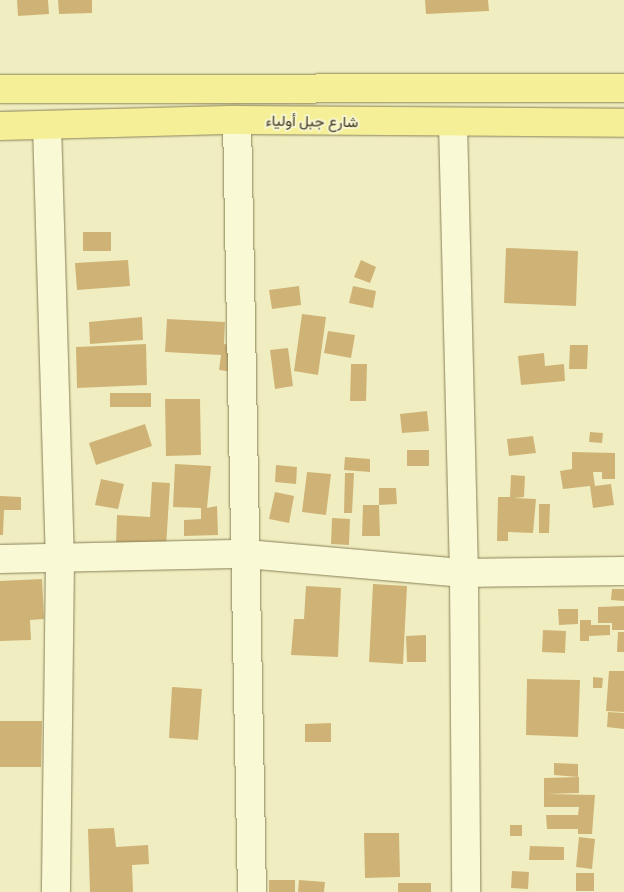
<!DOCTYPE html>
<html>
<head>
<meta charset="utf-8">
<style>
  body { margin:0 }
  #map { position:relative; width:624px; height:892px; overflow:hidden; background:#f0eec1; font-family:"PT Serif",Vazirmatn,serif }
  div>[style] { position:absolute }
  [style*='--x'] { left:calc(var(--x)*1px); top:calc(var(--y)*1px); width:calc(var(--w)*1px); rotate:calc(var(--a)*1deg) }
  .building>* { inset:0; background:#cfb376 }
  .roads { filter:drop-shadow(0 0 1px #8a8058) drop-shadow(0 0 1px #8a8058) }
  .minor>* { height:28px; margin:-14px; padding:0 14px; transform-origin:14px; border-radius:14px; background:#faf9d5 }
  .primary>* { height:28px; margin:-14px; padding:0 14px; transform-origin:14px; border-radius:14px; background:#f5f097 }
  span { translate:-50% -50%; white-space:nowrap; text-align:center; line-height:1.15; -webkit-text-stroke:4px #f7f6d1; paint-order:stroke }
  .street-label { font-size:15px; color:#39321d }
</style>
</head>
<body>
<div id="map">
  <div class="building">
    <i style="clip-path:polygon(17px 0,48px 0,49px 14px,18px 16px)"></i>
    <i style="clip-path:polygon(58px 0,92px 0,92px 13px,59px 14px)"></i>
    <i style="clip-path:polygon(425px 0,488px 0,489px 11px,426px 14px)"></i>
    <i style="clip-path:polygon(83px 232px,111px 232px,111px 251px,83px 251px)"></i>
    <i style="clip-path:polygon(506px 248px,578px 251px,576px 306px,504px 303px)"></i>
    <i style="clip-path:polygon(128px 260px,130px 286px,77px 290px,75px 263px)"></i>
    <i style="clip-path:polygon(361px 260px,376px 267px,370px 283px,354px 277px)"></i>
    <i style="clip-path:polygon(299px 286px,301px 305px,272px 309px,269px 290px)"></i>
    <i style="clip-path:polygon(353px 286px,376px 291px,373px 308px,349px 303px)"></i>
    <i style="clip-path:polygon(302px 314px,326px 317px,318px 375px,294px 371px)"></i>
    <i style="clip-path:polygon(142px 317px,143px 340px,90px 344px,89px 322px)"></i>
    <i style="clip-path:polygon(167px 319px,225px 322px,224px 344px,236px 346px,233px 372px,219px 370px,221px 355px,165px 352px)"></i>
    <i style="clip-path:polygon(328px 331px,355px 335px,351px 358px,324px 353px)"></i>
    <i style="clip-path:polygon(146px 344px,147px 385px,77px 388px,76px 347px)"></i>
    <i style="clip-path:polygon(570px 345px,588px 345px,587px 369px,569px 369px)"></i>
    <i style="clip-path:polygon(288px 348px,293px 386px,275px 389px,270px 350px)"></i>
    <i style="clip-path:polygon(544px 353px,545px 366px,564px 364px,565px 381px,521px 385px,518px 356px)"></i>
    <i style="clip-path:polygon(351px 364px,367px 364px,366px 401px,350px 401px)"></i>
    <i style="clip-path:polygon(110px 393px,151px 393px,151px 407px,110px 407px)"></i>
    <i style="clip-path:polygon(165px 399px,200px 399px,201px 455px,166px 456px)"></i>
    <i style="clip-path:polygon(427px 411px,429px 431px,402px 433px,400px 414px)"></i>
    <i style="clip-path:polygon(145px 424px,152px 446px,96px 465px,89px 443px)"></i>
    <i style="clip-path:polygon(590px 432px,603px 433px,602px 443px,589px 442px)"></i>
    <i style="clip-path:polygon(533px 436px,536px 453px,509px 456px,507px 439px)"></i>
    <i style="clip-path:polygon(407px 450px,429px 450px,429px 466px,407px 466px)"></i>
    <i style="clip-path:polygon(572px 452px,615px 453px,615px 479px,602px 479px,602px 472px,593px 472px,595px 486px,611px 484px,614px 505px,593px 508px,590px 486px,563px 489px,560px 471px,572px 469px)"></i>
    <i style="clip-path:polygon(345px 457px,370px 459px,370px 472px,344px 470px)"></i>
    <i style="clip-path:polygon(175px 464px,211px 466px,207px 508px,217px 506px,218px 535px,184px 536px,184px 520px,201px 519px,201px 508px,173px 507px)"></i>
    <i style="clip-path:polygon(276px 465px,297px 467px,296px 484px,275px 482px)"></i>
    <i style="clip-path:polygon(307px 472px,331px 474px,326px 515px,302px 512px)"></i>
    <i style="clip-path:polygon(345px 473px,354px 473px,352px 513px,344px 513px)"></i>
    <i style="clip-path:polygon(511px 475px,525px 476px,524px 497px,514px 498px,536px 499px,533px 533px,508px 532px,508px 541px,497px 541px,498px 497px,510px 497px)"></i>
    <i style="clip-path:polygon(101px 479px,124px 484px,118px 509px,95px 505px)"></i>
    <i style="clip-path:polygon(152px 482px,170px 483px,166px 547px,116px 544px,117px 515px,150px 517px)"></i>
    <i style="clip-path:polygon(379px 488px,396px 488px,397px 504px,379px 505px)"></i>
    <i style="clip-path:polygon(275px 492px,294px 496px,289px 523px,269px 519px)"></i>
    <i style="clip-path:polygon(0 496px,21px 497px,21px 510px,4px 510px,3px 535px,0 535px)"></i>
    <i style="clip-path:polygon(539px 504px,550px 504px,549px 533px,539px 533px)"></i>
    <i style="clip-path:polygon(363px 505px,379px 505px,380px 536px,362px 536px)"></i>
    <i style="clip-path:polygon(332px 518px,350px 519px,349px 545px,331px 544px)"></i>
    <i style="clip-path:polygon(42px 579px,44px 619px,30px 620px,31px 640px,0 641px,0 581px)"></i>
    <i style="clip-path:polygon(373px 584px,407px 586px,403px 664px,369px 662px)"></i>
    <i style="clip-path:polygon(306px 586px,341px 588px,338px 657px,291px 655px,294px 619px,304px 619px)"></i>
    <i style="clip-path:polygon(612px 589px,624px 589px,624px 601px,611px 600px)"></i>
    <i style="clip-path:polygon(624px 606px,624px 630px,612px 630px,612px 623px,598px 623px,598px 607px)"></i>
    <i style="clip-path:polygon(558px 609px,578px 609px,578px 624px,559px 625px)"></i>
    <i style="clip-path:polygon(580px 620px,591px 620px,591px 625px,610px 625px,610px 635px,589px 636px,589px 641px,580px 641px)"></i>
    <i style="clip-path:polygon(543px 630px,566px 631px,565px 653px,542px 652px)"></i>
    <i style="clip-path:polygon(618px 632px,624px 632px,624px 652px,617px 652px)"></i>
    <i style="clip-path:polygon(426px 635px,426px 662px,407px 662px,406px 636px)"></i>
    <i style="clip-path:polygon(609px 671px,624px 671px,624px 712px,606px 711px)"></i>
    <i style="clip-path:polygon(593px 677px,603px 678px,602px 688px,593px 688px)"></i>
    <i style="clip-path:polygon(527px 679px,580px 680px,578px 737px,526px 735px)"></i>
    <i style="clip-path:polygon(172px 687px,202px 689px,198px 740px,169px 738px)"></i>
    <i style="clip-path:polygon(608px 712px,624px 713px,624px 729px,607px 727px)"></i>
    <i style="clip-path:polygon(0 721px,42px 721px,41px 767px,0 767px)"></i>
    <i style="clip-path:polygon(331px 723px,331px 742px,305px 742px,305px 724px)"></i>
    <i style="clip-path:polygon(554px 763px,578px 764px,578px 777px,554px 775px)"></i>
    <i style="clip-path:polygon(579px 777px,579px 793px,547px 794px,595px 795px,592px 834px,578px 834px,578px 829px,547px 829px,546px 815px,578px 815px,579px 807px,544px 807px,544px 778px)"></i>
    <i style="clip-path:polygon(510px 825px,522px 825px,522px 836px,510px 836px)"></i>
    <i style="clip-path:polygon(114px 828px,116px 847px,148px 845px,149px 864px,132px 865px,133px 892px,90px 892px,88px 829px)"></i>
    <i style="clip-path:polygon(364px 833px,399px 833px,400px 877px,365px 878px)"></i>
    <i style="clip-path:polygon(579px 837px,595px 839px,592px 869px,576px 867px)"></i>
    <i style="clip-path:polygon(530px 846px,564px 847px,564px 860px,529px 860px)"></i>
    <i style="clip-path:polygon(512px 871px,529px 872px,528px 889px,511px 888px)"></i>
    <i style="clip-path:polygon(576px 873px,594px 873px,594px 891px,576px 891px)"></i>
    <i style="clip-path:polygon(269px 880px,295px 880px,295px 892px,269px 892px)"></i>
    <i style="clip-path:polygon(299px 880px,325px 882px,324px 892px,298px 892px)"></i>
    <i style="clip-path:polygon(398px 883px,431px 883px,431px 892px,398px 892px)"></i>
  </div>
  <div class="roads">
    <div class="minor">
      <i style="--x:237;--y:120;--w:772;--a:88.89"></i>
      <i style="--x:453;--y:123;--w:450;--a:88.6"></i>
      <i style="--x:464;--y:573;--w:319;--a:89.6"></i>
      <i style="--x:47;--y:125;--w:434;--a:88.3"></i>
      <i style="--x:60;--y:559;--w:333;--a:90.7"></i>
      <i style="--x:0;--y:559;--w:246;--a:-1.2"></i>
      <i style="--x:246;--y:554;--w:219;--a:5"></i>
      <i style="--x:464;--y:573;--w:160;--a:-0.7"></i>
    </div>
    <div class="primary">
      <i style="--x:0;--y:89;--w:624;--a:-0.09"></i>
      <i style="--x:0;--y:126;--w:237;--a:-1.5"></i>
      <i style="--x:237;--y:120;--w:387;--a:0.4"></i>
    </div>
  </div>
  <div class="street-label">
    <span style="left:312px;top:121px;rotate:1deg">شارع جبل أولياء</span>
  </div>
</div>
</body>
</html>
